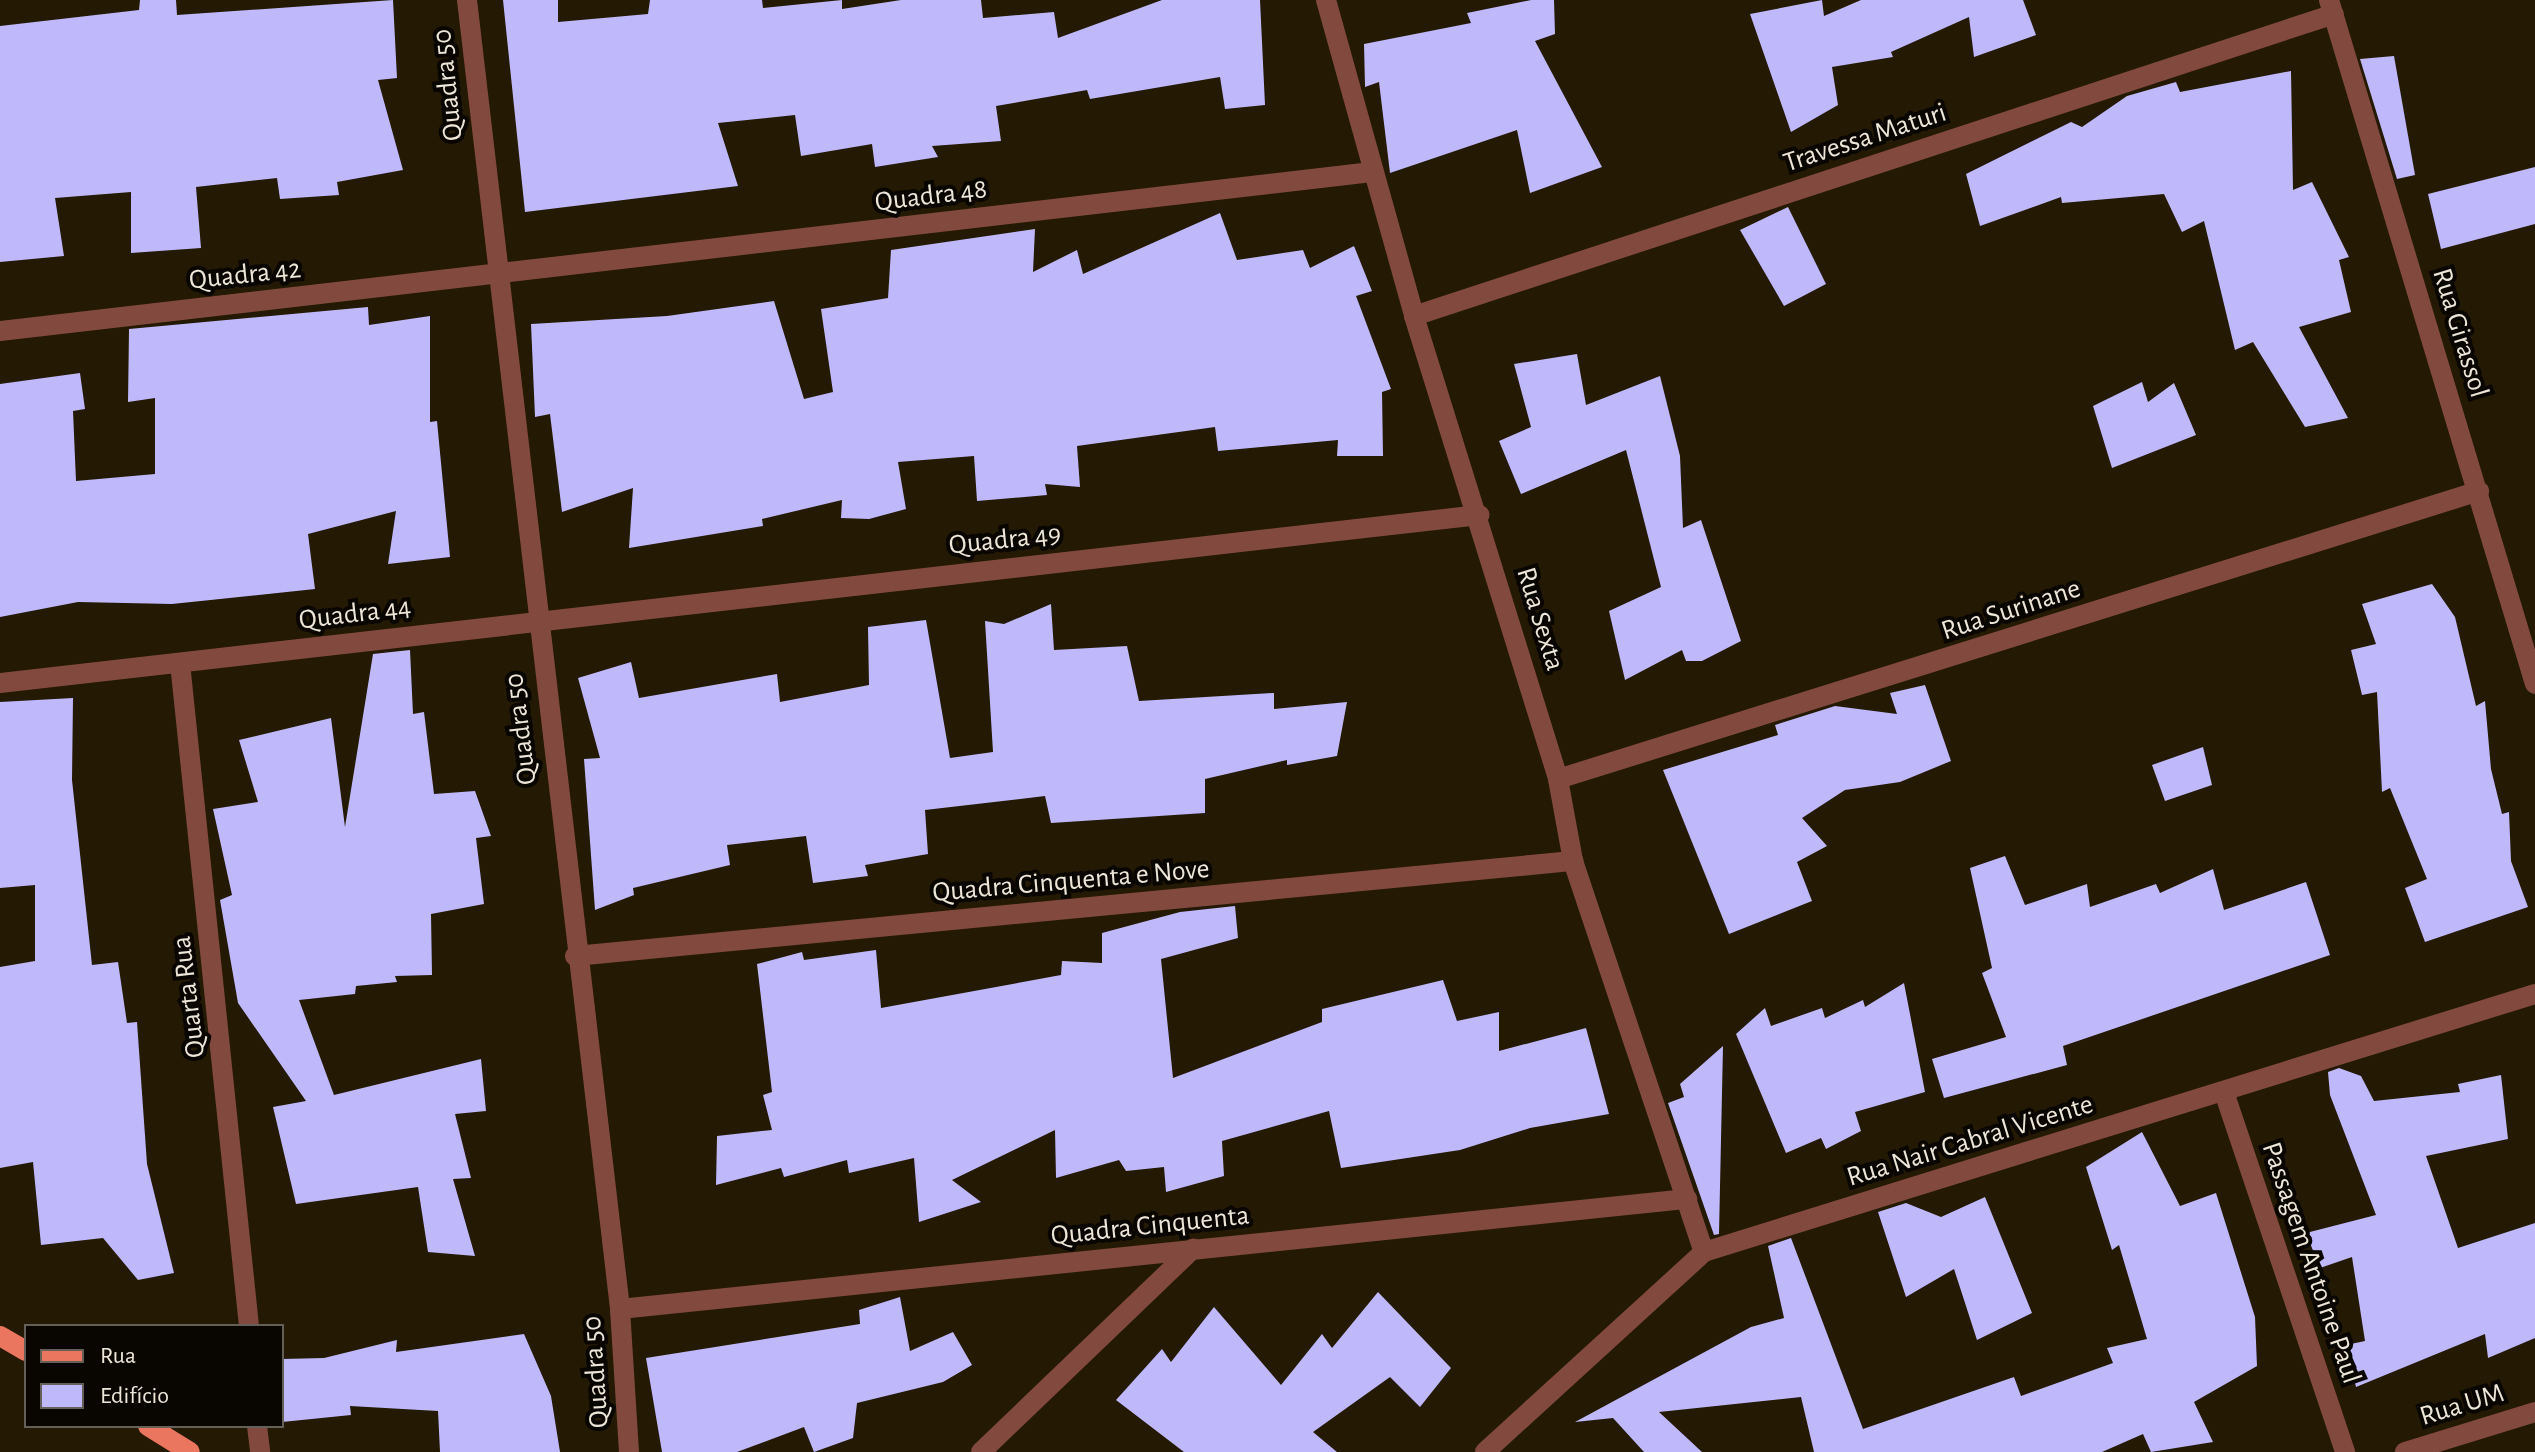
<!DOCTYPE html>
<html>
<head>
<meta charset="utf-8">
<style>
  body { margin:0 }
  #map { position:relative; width:2535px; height:1452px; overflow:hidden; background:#241903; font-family:"Alegreya Sans",sans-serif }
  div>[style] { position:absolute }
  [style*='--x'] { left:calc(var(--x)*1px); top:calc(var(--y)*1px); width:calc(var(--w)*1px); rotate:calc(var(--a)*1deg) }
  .building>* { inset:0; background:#bfb9fc }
  .minor>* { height:20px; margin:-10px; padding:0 10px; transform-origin:10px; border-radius:10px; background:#824a3f }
  .tertiary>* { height:20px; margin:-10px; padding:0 10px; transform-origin:10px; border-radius:10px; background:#824a3f }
  .primary>* { height:20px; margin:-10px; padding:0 10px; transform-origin:10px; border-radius:10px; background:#eb765f }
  span { translate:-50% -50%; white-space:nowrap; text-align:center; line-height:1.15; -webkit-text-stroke:8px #090501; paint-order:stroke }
  .street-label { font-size:28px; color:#ede6d8 }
  .legend { position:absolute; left:24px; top:1324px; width:260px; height:104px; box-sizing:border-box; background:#090501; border:2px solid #645f57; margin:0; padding:10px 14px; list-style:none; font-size:24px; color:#ede6d8 }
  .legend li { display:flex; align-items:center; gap:16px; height:40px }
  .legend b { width:40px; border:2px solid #645f57 }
</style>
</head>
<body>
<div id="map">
  <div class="building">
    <i style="clip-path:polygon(140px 0,176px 0,177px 15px,393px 0,397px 78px,378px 80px,403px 170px,337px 182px,339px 195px,280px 199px,277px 178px,196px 187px,201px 248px,131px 253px,131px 192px,55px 198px,64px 256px,0 262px,0 26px,139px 10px)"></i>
    <i style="clip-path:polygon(503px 0,558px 0,558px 22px,648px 14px,650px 0,762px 0,763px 8px,842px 0,842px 9px,901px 0,981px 0,983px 18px,1054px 12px,1058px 38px,1162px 0,1260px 0,1265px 105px,1225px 109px,1220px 77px,1090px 99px,1087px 90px,996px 106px,1001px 141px,932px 146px,938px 157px,875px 167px,872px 144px,801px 156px,795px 115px,718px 123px,738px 186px,525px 212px)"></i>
    <i style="clip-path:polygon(1531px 0,1554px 0,1555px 34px,1535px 41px,1602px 167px,1530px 193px,1517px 130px,1390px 173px,1379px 82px,1365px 87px,1364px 44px,1471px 23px,1467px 13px)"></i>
    <i style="clip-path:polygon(1822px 0,1824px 16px,1861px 0,2023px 0,2036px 35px,1974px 57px,1969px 17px,1891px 52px,1893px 57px,1832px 67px,1838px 105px,1791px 132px,1750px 14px)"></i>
    <i style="clip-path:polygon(2394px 56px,2415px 175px,2397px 179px,2360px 59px)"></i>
    <i style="clip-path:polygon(2291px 71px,2293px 190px,2312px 182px,2349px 257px,2339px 260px,2351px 312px,2299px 327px,2348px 418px,2305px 427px,2253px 342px,2235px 350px,2204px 221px,2182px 232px,2164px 194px,2062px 203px,2061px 197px,1980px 226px,1966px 174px,2071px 122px,2082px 127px,2127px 96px,2176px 82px,2180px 92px)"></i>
    <i style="clip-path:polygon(2535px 167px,2535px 224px,2441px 249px,2428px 194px)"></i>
    <i style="clip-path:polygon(1788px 207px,1826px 284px,1784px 306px,1740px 230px)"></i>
    <i style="clip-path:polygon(1220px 213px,1237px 260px,1303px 250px,1310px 268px,1354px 246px,1372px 291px,1356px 296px,1391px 389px,1382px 392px,1383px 456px,1337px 456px,1338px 440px,1218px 451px,1215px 427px,1077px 446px,1080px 487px,1045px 484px,1047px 495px,977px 501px,974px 456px,898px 462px,906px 509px,869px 519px,841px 518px,842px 500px,762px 519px,763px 526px,629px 548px,633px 488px,562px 512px,550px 414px,535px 417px,531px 324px,667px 316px,774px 301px,804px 399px,833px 392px,821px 309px,888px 298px,891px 250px,1035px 229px,1033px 272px,1077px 250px,1083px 274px)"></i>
    <i style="clip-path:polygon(368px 307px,369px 325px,430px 316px,430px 422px,437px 421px,450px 557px,388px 564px,396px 511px,308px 534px,315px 589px,172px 604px,78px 602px,0 617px,0 384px,80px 373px,85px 409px,73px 411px,76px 481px,155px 474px,155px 398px,128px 402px,129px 329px)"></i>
    <i style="clip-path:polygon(1577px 354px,1586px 405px,1660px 376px,1680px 456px,1683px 528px,1701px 520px,1741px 641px,1702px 661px,1686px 661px,1682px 650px,1625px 680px,1609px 611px,1661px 587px,1626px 450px,1521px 494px,1499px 441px,1531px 427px,1514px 364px)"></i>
    <i style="clip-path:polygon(2142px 382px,2148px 402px,2174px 383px,2196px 435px,2112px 468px,2093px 406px)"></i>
    <i style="clip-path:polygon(2432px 584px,2455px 617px,2476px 706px,2485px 701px,2491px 769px,2502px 814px,2509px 812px,2511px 861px,2528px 907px,2425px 942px,2405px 888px,2427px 879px,2390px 788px,2382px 792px,2377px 692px,2362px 695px,2351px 650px,2376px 644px,2362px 604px)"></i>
    <i style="clip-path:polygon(1051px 604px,1054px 650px,1127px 646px,1139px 701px,1274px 693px,1274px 709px,1347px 702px,1337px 756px,1287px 765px,1287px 760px,1205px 779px,1205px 813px,1051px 823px,1045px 796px,925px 810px,928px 854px,865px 865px,868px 876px,813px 883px,806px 836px,727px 845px,730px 865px,633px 888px,634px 895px,595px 910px,584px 759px,600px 758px,578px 678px,631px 662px,639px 698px,777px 674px,780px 702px,869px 685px,868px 627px,926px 620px,950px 758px,993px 752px,985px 621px,1004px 624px)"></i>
    <i style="clip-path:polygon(410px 650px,413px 714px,424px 712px,434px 794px,475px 791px,491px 836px,476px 838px,484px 904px,431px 914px,432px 975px,395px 976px,397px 982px,356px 986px,355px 994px,299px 1000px,334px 1095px,481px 1059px,486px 1111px,455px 1114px,471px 1178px,453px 1179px,475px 1256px,428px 1252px,418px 1187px,296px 1204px,273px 1107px,306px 1101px,238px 1003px,220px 900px,232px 895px,213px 809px,258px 802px,239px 740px,331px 718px,345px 827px,373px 654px)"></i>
    <i style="clip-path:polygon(1925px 685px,1951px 761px,1900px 782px,1845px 790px,1802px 818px,1827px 846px,1797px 862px,1812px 901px,1729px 934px,1663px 770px,1778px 735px,1775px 725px,1835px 706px,1897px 714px,1890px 693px)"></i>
    <i style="clip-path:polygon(73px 698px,72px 780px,92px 965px,118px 962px,127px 1023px,137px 1022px,147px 1164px,174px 1273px,138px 1280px,103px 1238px,41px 1245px,33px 1162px,0 1168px,0 967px,35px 961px,35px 885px,0 888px,0 702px)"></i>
    <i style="clip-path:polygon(2203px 747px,2212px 785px,2165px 801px,2152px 765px)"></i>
    <i style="clip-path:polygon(2005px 856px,2025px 905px,2087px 884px,2090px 907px,2156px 884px,2160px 893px,2213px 869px,2224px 910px,2306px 882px,2330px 955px,2063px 1046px,2067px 1065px,1944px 1098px,1932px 1059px,2006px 1037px,1982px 973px,1992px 968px,1970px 868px)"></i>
    <i style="clip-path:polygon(1235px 906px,1238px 938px,1161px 959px,1173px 1078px,1322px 1022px,1322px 1009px,1443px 980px,1457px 1021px,1499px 1012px,1499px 1051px,1586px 1028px,1609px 1114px,1530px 1128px,1460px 1150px,1341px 1168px,1329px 1111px,1222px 1141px,1224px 1176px,1166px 1192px,1164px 1167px,1126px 1171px,1119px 1160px,1056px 1178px,1055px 1130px,952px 1180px,981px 1202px,919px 1222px,914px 1158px,849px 1173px,847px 1160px,784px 1177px,781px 1168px,716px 1185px,717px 1136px,772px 1130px,763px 1095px,772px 1092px,757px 964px,802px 952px,804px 960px,876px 950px,881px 1008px,1061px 975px,1062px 961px,1102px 963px,1102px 933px,1180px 912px)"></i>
    <i style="clip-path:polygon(1904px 983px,1925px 1092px,1855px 1112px,1861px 1131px,1826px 1149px,1821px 1138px,1786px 1153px,1736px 1034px,1765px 1008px,1771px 1026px,1822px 1008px,1825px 1018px,1863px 1000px,1865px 1007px)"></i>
    <i style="clip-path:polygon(1723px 1046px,1719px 1234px,1714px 1235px,1668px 1103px,1684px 1097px,1680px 1084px)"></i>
    <i style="clip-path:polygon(2339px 1068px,2361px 1076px,2374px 1101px,2460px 1092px,2458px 1084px,2501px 1075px,2508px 1139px,2426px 1156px,2458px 1248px,2535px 1223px,2535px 1338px,2488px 1358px,2485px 1334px,2356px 1387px,2346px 1345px,2365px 1341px,2352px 1257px,2320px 1268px,2306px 1233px,2376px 1215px,2330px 1095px,2328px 1072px)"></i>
    <i style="clip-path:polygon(2142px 1132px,2180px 1206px,2216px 1193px,2255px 1317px,2257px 1366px,2194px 1402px,2213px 1442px,2151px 1452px,2143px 1434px,2102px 1452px,1814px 1452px,1801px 1397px,1659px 1412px,1702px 1452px,1644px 1452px,1613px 1418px,1575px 1422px,1751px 1327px,1784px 1318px,1768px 1246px,1791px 1238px,1863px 1429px,2014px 1377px,2021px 1396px,2113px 1363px,2107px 1348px,2147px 1339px,2119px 1245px,2112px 1250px,2086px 1167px)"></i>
    <i style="clip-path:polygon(1985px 1197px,2032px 1313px,1977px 1340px,1954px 1269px,1906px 1297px,1878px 1212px,1906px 1203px,1941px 1217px)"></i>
    <i style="clip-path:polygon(1378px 1292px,1451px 1368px,1420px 1407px,1390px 1377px,1313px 1432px,1337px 1452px,1184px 1452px,1116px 1400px,1162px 1349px,1171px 1362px,1214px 1307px,1281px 1385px,1322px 1334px,1332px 1348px)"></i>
    <i style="clip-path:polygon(900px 1297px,910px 1351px,953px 1332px,972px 1365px,943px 1382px,857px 1403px,853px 1438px,814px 1452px,804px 1427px,737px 1452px,662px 1452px,646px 1358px,860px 1324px,859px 1310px)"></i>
    <i style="clip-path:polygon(524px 1334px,551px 1396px,560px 1452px,440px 1452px,438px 1411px,350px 1406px,351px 1415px,282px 1422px,282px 1359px,324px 1358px,397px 1340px,396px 1352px)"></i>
  </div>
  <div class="minor">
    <i style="--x:1326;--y:0;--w:328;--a:74.4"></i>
    <i style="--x:1414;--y:316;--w:485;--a:72.7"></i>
    <i style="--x:1558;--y:779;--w:83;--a:79.6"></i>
    <i style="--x:1573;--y:861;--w:412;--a:71.5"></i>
    <i style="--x:2329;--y:0;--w:714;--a:73.24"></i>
    <i style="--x:1414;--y:316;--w:968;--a:-18.17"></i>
    <i style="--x:0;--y:331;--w:1381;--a:-6.61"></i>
    <i style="--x:180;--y:663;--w:667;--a:84.06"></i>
    <i style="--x:0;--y:683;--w:1489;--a:-6.48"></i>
    <i style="--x:1558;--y:779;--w:965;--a:-17.36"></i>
    <i style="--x:575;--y:956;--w:1003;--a:-5.44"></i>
    <i style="--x:2224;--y:1092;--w:380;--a:71.4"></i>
    <i style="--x:620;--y:1309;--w:1073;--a:-5.89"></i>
    <i style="--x:257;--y:1426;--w:26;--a:83"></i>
    <i style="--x:981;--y:1452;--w:294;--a:-43.8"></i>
    <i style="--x:1485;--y:1452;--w:297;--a:-42.4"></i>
    <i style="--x:1704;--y:1252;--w:870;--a:-17.25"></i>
    <i style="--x:2405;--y:1452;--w:136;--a:-17.1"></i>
  </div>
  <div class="tertiary">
    <i style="--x:467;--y:0;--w:1318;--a:83.33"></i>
    <i style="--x:620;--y:1309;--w:143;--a:86.4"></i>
  </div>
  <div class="primary">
    <i style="--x:0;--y:1336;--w:30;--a:30"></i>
    <i style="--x:148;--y:1426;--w:49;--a:31.8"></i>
  </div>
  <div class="street-label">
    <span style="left:448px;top:85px;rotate:-96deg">Quadra 50</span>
    <span style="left:1865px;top:138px;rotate:-18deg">Travessa Maturi</span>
    <span style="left:931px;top:196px;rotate:-7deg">Quadra 48</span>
    <span style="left:245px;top:275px;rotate:-6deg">Quadra 42</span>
    <span style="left:2460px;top:333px;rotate:73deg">Rua Girassol</span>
    <span style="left:1005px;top:540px;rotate:-6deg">Quadra 49</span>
    <span style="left:2011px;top:610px;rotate:-18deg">Rua Surinane</span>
    <span style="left:355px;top:614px;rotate:-7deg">Quadra 44</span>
    <span style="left:1540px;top:619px;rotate:73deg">Rua Sexta</span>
    <span style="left:521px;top:729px;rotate:-97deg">Quadra 50</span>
    <span style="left:1071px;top:881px;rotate:-5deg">Quadra Cinquenta e Nove</span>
    <span style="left:189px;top:997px;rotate:-97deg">Quarta Rua</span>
    <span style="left:1970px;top:1141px;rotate:-17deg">Rua Nair Cabral Vicente</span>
    <span style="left:1150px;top:1226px;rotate:-6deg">Quadra Cinquenta</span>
    <span style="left:2311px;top:1263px;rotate:71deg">Passagem Antoine Paul</span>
    <span style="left:596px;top:1372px;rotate:-94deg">Quadra 50</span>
    <span style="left:2462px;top:1405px;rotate:-17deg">Rua UM</span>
  </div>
  <ul class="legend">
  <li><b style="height:10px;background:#eb765f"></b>Rua</li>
  <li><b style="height:22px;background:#bfb9fc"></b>Edifício</li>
  </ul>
</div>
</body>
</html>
